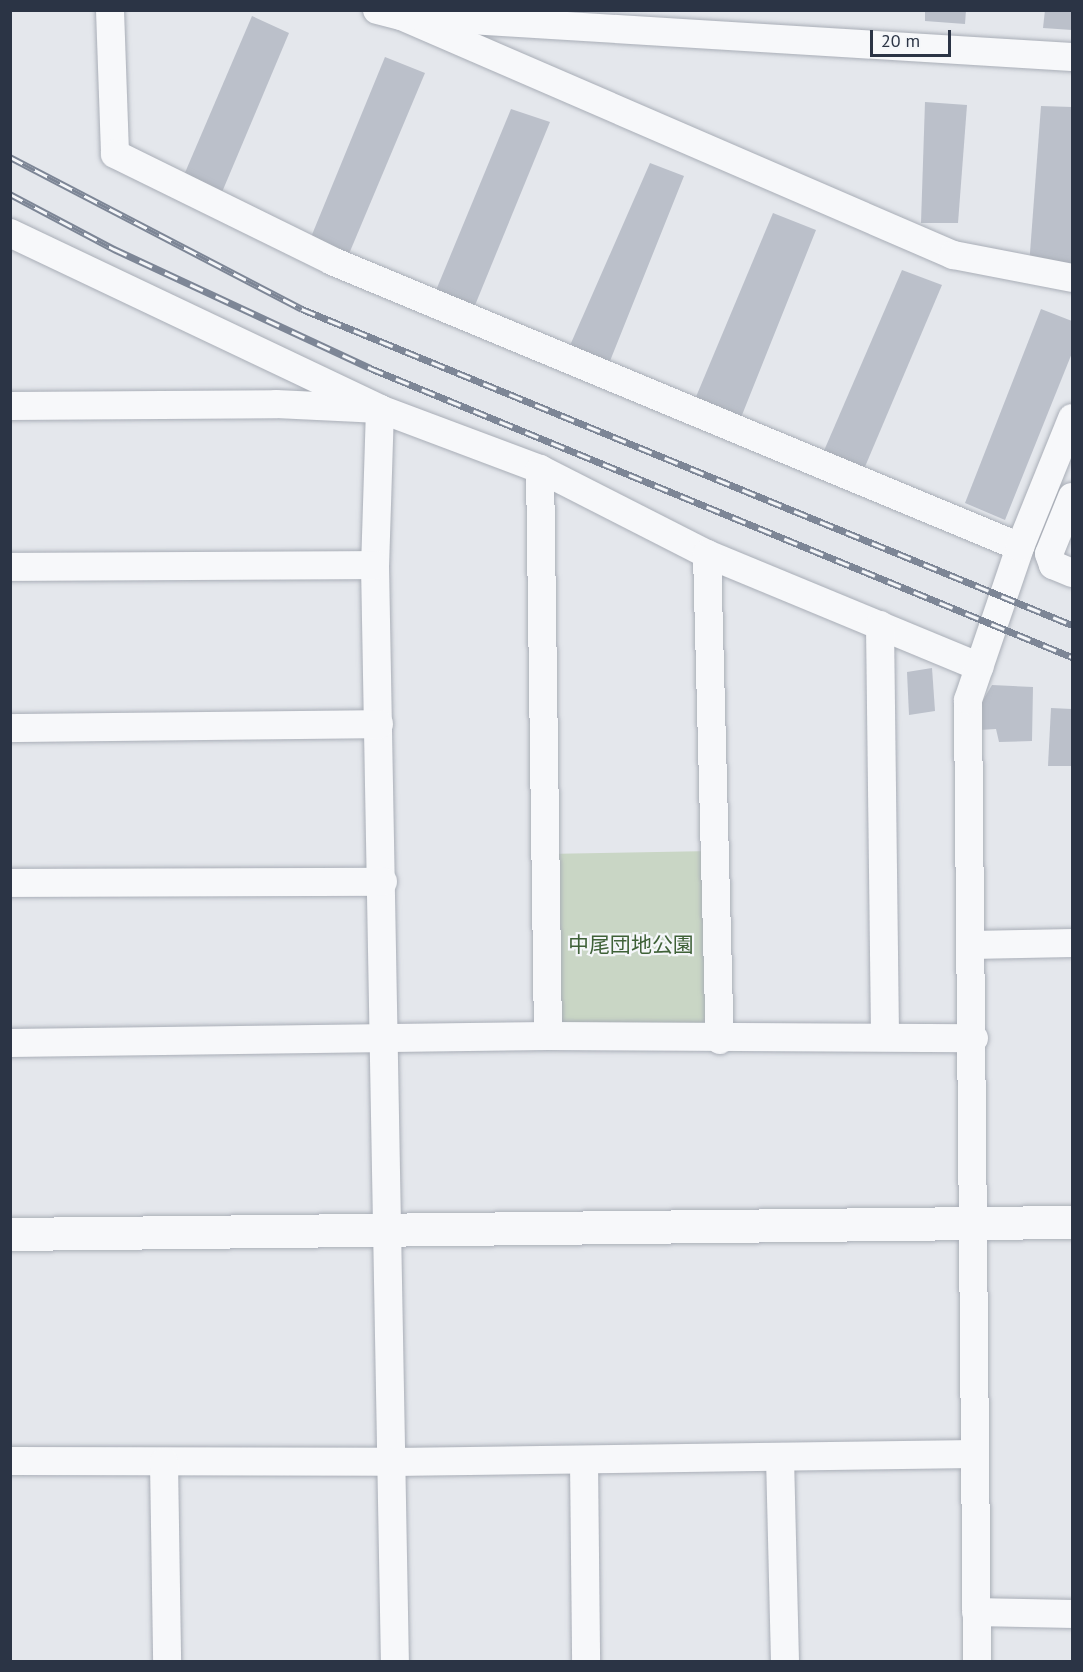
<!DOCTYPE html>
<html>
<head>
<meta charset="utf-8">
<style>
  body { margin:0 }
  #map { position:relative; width:1083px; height:1672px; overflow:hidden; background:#e4e7ec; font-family:"PT Sans","Noto Sans JP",sans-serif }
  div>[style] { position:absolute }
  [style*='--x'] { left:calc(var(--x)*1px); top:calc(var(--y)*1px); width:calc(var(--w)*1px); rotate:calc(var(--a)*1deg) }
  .green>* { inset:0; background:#c9d6c5 }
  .building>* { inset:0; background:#bbc0ca }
  .roads { filter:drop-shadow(0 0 2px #a9aeb7) drop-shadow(0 0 2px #a9aeb7) }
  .minor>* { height:28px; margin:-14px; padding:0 14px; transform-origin:14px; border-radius:14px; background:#f7f8fa }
  .tertiary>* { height:33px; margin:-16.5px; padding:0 16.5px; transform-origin:16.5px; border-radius:16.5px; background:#f7f8fa }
  .rail>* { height:7px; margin-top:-3.5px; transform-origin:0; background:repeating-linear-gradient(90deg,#f4f6f9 0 14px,#7d8696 0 28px); box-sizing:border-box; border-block:2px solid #7d8696 }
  span { translate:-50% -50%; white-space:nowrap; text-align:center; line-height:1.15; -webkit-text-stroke:4.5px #f4f6f9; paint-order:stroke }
  .park-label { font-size:21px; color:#3f6138 }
  .frame { position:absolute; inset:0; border:12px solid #2b3445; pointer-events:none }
  .scale { position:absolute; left:870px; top:30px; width:81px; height:27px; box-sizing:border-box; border:3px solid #2b3445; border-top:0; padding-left:8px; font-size:18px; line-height:21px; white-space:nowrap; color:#2b3445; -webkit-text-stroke:4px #f4f6f9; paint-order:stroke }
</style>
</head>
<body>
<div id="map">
  <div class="green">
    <i style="clip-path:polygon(713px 851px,720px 1040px,548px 1036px,545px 854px)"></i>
  </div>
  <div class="building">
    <i style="clip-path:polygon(925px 10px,966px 10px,965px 24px,925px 21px)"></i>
    <i style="clip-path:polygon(1045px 10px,1072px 10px,1072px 30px,1043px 28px)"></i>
    <i style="clip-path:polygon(252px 16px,289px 33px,217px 204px,178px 189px)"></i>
    <i style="clip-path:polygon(385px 57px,425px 73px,346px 261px,309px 242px)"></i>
    <i style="clip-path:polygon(925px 102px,967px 105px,958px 223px,921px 223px)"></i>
    <i style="clip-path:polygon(1041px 106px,1072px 107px,1072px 266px,1029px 266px)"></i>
    <i style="clip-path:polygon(511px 109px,550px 122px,471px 315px,432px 300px)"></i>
    <i style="clip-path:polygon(650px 163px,684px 176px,608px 366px,568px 350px)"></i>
    <i style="clip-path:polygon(773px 213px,816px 230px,740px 420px,693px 404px)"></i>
    <i style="clip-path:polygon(902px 270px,942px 285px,864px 469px,823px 453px)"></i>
    <i style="clip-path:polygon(1041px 309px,1072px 321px,1072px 353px,1005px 520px,965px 503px)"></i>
    <i style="clip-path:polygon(932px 668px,935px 711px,909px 715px,907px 672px)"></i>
    <i style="clip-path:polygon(992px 685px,1033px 687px,1032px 741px,999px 742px,996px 729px,979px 730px,979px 707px)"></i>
    <i style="clip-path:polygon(1051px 708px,1072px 709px,1072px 766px,1048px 766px)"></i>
  </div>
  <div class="roads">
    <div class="minor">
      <i style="--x:110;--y:10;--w:144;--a:88"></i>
      <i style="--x:115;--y:154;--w:242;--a:26.2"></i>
      <i style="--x:332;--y:261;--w:745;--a:22.57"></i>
      <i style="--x:377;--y:10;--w:25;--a:14"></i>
      <i style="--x:401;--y:16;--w:602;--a:23.41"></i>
      <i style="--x:953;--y:255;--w:121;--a:10.9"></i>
      <i style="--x:421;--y:17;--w:652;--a:3.52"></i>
      <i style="--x:10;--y:233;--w:410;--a:25.4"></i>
      <i style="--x:380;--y:409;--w:171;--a:20.6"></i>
      <i style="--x:540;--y:469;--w:187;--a:27"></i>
      <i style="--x:707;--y:554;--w:295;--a:22.5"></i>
      <i style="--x:10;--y:406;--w:266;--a:-0.4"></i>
      <i style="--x:276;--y:404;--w:104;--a:2.8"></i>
      <i style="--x:380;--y:409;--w:156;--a:91.8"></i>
      <i style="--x:375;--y:565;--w:1097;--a:88.96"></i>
      <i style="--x:540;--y:469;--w:567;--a:89.19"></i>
      <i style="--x:1072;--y:497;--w:61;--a:112"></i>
      <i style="--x:1049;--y:554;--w:12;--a:70"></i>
      <i style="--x:1053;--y:565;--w:21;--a:23"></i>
      <i style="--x:707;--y:554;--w:486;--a:88.5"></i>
      <i style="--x:10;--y:567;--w:365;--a:-0.3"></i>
      <i style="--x:880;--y:625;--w:410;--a:89.3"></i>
      <i style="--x:10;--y:728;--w:369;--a:-0.6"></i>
      <i style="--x:10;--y:883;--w:373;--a:-0.2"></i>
      <i style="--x:972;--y:945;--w:100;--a:-1.1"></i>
      <i style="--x:10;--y:1043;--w:538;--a:-0.75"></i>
      <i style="--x:548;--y:1036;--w:426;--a:0.3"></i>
      <i style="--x:780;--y:1457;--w:205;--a:88.6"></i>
      <i style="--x:584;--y:1460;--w:202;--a:89.4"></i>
      <i style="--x:10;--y:1461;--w:383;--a:0.1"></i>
      <i style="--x:393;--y:1462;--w:582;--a:-0.79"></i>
      <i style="--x:164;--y:1462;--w:200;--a:89.1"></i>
      <i style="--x:976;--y:1612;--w:96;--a:1.2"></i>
      <i style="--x:977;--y:1662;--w:962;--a:-90.54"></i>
      <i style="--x:968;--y:700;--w:162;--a:-71.2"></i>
      <i style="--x:1020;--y:547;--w:139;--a:-68"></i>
    </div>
    <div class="tertiary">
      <i style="--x:10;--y:1234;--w:1062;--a:-0.65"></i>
    </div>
  </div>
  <div class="rail">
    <i style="--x:10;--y:157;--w:329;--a:27.5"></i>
    <i style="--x:302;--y:309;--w:832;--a:22.31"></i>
    <i style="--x:10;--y:194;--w:118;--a:27.9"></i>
    <i style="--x:114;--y:249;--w:282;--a:24.9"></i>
    <i style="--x:370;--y:368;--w:759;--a:22.38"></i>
  </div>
  <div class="park-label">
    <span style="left:631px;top:945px">中尾団地公園</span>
  </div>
  <div class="frame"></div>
  <div class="scale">20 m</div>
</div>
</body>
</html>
